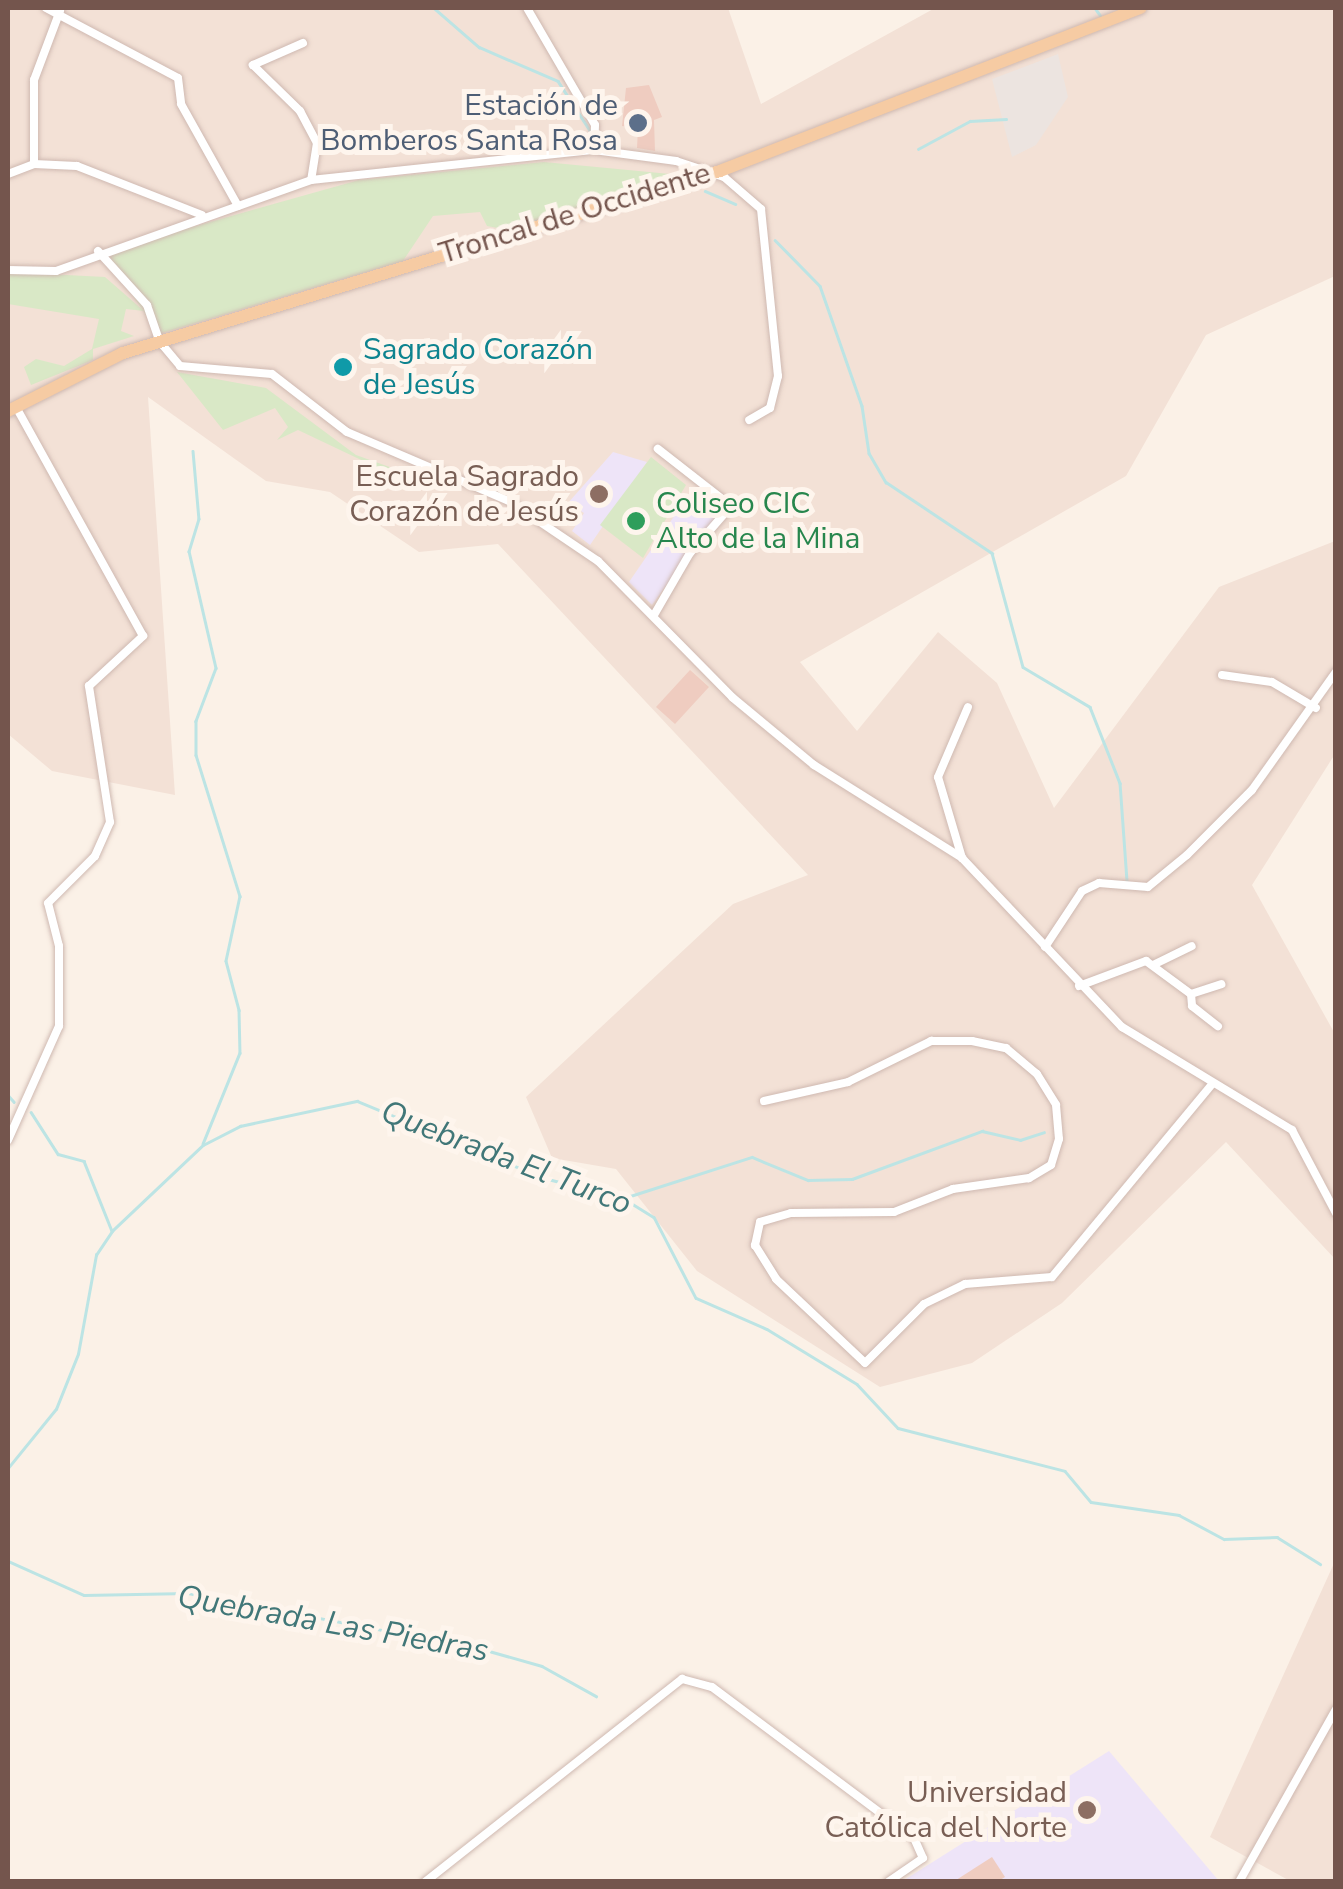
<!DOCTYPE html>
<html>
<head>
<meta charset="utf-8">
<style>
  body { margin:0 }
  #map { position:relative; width:1343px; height:1889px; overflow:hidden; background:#fbf1e7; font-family:"Nunito Sans",sans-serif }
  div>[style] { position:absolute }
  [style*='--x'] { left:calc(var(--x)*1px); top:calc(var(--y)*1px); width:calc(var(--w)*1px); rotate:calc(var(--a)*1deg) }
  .residential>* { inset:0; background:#f3e1d6 }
  .industrial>* { inset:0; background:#ece4e0 }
  .education>* { inset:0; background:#eee4f8 }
  .green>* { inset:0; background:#d9e8c6 }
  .stream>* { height:2.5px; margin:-1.25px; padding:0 1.25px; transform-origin:1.25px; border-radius:1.25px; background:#bce4e4 }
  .building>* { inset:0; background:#efccc0 }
  .roads { filter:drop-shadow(0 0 2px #cfb9b1) drop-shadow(0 0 2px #cfb9b1) }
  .minor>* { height:8px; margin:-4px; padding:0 4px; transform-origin:4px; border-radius:4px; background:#fff }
  .primary>* { height:12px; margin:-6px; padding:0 6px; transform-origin:6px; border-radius:6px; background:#f6cba3 }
  .dots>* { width:28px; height:28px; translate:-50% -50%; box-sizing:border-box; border:5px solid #fef5ed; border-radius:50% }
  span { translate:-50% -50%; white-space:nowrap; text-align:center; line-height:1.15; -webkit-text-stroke:10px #fef5ed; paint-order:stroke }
  .service-label { font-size:30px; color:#4e5e75 }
  .right { translate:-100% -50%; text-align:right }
  .street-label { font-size:30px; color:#74554d }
  .culture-label { font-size:30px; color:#0d838f }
  .left { translate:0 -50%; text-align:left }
  .education-label { font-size:30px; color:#785e54 }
  .leisure-label { font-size:30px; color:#27864d }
  .water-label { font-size:32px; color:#417778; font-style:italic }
  .frame { position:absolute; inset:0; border:10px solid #74554d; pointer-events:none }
</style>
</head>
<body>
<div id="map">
  <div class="residential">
    <i style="clip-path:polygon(8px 8px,728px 8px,761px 104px,935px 8px,1335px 8px,1335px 276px,1206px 335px,1126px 476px,800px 662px,857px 731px,938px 632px,997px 683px,1054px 808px,1219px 587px,1335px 541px,1335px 754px,1252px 885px,1335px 1034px,1335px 1259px,1226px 1142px,1062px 1303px,972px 1363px,880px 1387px,697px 1271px,616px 1169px,552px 1158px,526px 1097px,733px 904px,808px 875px,498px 544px,419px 552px,330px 492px,266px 481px,148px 397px,175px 795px,52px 771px,8px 734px)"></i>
    <i style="clip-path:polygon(1335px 1561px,1335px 1881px,1290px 1881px,1210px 1837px)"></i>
  </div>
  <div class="industrial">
    <i style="clip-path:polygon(1058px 54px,1068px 97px,1036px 145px,1012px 157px,992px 79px)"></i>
  </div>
  <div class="education">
    <i style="clip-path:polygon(613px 452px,647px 462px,590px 545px,572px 531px,584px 513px,568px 503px)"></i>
    <i style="clip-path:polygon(708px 489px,722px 503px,719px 512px,652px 605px,629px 582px,686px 499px)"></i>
    <i style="clip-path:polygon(1109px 1751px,1219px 1881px,901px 1882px)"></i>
  </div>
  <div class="green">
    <i style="clip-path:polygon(544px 162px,691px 176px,508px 230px,487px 226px,480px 212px,433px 216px,403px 261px,159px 334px,111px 264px,111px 255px,178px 231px,359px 180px)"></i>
    <i style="clip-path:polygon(8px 272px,105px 277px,144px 311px,126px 309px,121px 331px,134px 336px,93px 349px,93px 360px,31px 385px,24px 367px,36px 359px,64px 366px,92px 349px,99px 319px,8px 304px)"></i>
    <i style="clip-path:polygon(177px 372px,266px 388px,356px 455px,437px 484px,416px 486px,298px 430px,277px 440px,288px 427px,275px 408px,223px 430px)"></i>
    <i style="clip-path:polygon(651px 457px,686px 485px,643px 558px,600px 525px)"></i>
  </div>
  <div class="stream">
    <i style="--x:434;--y:8;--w:60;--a:40.9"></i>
    <i style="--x:479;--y:47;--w:86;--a:23.3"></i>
    <i style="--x:558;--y:81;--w:61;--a:57.1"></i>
    <i style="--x:1095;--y:8;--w:9;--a:54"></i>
    <i style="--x:918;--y:149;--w:59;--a:-28.3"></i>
    <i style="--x:970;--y:121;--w:36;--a:-3"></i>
    <i style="--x:705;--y:191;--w:33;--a:23"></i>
    <i style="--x:775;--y:240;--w:64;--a:45.6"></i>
    <i style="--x:820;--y:286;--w:127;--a:70.7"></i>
    <i style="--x:862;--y:406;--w:48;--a:81.5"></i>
    <i style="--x:869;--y:453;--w:34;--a:60"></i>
    <i style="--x:886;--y:482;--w:128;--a:33.8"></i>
    <i style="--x:992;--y:553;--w:118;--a:74.8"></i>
    <i style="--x:1023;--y:667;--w:78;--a:30.8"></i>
    <i style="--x:1090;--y:707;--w:82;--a:68.5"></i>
    <i style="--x:1120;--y:783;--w:97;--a:85.9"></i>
    <i style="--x:193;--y:451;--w:68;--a:85"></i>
    <i style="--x:199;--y:519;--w:34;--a:107"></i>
    <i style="--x:189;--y:551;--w:120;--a:77"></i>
    <i style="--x:216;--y:668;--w:57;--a:110.7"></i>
    <i style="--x:196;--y:721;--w:34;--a:90"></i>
    <i style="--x:196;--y:755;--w:148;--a:72.7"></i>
    <i style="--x:240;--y:896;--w:66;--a:102.2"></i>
    <i style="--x:226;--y:961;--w:51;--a:75.1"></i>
    <i style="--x:239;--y:1010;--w:43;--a:88.7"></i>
    <i style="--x:240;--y:1053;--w:98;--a:112.1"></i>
    <i style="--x:8;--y:1095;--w:9;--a:49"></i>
    <i style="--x:31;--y:1112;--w:50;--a:57.3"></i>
    <i style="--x:58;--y:1154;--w:27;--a:15"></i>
    <i style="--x:84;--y:1161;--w:75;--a:68.2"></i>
    <i style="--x:624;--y:1198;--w:134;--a:-17.8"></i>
    <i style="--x:752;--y:1157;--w:61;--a:22.3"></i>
    <i style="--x:808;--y:1180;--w:44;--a:-1.3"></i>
    <i style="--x:852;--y:1179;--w:139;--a:-20.3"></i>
    <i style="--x:982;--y:1131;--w:39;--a:13"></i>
    <i style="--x:1020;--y:1140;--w:25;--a:-18"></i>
    <i style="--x:8;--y:1468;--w:76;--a:-50.9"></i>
    <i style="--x:56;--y:1409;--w:59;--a:-68.2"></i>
    <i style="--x:78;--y:1354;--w:101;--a:-79.7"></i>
    <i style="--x:96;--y:1255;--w:29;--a:-56"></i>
    <i style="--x:112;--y:1231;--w:125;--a:-43.4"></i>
    <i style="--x:203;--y:1145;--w:42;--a:-27.2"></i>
    <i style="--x:240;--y:1126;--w:120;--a:-12.1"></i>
    <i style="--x:357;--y:1101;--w:202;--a:22.4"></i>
    <i style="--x:544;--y:1178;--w:81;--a:14.2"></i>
    <i style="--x:623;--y:1198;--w:36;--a:32"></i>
    <i style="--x:654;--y:1217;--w:91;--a:62.6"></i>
    <i style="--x:696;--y:1298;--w:77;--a:23.6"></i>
    <i style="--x:767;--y:1329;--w:105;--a:31.4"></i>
    <i style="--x:857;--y:1384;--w:60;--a:47"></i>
    <i style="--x:898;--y:1428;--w:172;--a:14.4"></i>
    <i style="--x:1065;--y:1471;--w:40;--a:50"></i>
    <i style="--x:1091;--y:1502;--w:89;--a:8.4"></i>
    <i style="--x:1179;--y:1515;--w:51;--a:28.1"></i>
    <i style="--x:1224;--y:1539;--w:53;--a:-2.2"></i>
    <i style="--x:1277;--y:1537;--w:51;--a:32.1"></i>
    <i style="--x:8;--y:1561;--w:83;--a:24.1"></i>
    <i style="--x:84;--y:1595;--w:104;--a:-1.1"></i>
    <i style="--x:188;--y:1593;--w:299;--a:10.8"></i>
    <i style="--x:482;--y:1649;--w:62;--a:15.8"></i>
    <i style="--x:542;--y:1666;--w:62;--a:29.1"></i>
  </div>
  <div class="building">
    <i style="clip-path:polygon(649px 85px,662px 117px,654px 120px,655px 151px,637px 148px,638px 128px,622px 126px,626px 88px)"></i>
    <i style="clip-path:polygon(690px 670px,709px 687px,675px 724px,656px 707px)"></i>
    <i style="clip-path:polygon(992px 1857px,1005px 1877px,997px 1882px,953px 1882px)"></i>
  </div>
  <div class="roads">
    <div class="minor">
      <i style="--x:46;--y:8;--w:149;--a:27.9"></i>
      <i style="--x:178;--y:78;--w:26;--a:83"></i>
      <i style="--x:181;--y:104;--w:117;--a:60.8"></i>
      <i style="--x:527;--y:8;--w:135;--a:59.8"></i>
      <i style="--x:595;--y:125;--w:25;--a:92"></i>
      <i style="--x:303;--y:43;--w:55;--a:156.3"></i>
      <i style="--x:253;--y:65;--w:66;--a:44.4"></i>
      <i style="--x:300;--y:111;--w:36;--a:62"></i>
      <i style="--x:317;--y:143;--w:37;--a:99"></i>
      <i style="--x:34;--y:164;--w:84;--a:-90"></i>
      <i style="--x:34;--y:80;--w:74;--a:-69.4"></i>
      <i style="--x:8;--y:174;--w:28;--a:-21"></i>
      <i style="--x:34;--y:164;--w:43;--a:2.7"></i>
      <i style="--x:77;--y:166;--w:134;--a:21.4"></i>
      <i style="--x:98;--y:251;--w:73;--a:47.8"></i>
      <i style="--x:147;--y:305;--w:39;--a:71"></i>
      <i style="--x:160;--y:342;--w:31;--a:50"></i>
      <i style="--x:180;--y:366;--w:92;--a:5"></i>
      <i style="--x:272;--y:374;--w:95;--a:37.7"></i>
      <i style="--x:347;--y:432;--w:176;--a:23.1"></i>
      <i style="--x:509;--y:501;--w:107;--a:34"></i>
      <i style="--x:598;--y:561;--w:192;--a:45.4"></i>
      <i style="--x:733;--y:698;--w:105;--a:39.6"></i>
      <i style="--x:814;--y:765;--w:175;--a:32.1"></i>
      <i style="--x:962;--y:858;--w:233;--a:46.6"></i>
      <i style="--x:1122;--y:1027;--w:199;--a:31.2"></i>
      <i style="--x:1292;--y:1130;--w:94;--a:62.1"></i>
      <i style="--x:8;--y:270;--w:48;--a:1.2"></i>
      <i style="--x:56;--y:271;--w:271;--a:-19.6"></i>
      <i style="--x:311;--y:180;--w:285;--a:-6.1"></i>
      <i style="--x:594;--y:150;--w:83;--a:7.6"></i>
      <i style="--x:676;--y:161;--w:51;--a:18.4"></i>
      <i style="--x:724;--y:177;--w:49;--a:40.9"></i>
      <i style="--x:761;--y:209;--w:168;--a:84.2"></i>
      <i style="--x:778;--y:376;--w:33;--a:104"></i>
      <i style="--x:770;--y:408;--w:24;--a:150"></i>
      <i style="--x:654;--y:615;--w:72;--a:-59.9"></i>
      <i style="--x:690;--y:553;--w:62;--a:-48.9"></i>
      <i style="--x:731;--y:506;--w:93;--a:-142"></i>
      <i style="--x:1222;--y:675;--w:50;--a:8"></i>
      <i style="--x:1272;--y:682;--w:51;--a:30.6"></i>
      <i style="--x:962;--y:858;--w:84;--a:-106.5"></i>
      <i style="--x:938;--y:777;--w:76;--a:-66.8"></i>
      <i style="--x:1045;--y:947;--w:67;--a:-56.5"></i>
      <i style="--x:1082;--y:891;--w:19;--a:-25"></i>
      <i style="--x:1099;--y:883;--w:49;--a:4.7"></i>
      <i style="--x:1148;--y:887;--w:50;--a:-39.4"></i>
      <i style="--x:1187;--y:855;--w:92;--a:-45"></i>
      <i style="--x:1252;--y:790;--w:145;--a:-54.6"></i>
      <i style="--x:1153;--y:965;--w:43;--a:-26"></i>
      <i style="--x:1079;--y:986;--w:72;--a:-20.5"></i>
      <i style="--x:1146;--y:961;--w:56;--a:36.3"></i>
      <i style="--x:1191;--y:994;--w:32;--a:-18"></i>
      <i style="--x:1191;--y:994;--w:12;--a:85"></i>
      <i style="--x:1192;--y:1006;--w:33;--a:38"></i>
      <i style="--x:764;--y:1101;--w:86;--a:-12.7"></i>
      <i style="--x:848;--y:1082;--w:93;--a:-26.3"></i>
      <i style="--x:931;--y:1041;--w:41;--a:0"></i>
      <i style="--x:972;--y:1041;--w:35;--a:12"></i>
      <i style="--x:1006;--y:1048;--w:40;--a:40"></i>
      <i style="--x:1037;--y:1074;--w:36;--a:58"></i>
      <i style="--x:1056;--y:1105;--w:34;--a:85"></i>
      <i style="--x:1059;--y:1139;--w:27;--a:107"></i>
      <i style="--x:1051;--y:1165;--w:26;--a:149"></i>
      <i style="--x:1029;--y:1178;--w:77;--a:171.8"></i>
      <i style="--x:953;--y:1189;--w:63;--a:158.7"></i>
      <i style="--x:894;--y:1212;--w:103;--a:179.4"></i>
      <i style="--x:791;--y:1213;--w:32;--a:164"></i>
      <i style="--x:760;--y:1222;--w:24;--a:102"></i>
      <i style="--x:755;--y:1245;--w:40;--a:58"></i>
      <i style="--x:776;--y:1279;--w:122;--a:43.3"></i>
      <i style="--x:865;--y:1363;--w:83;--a:-45"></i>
      <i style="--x:924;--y:1304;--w:46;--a:-26"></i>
      <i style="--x:965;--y:1284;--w:87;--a:-4.6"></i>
      <i style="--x:1052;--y:1277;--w:252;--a:-50.3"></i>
      <i style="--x:8;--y:1140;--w:125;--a:-65.9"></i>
      <i style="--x:59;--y:1026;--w:80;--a:-90"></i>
      <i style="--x:59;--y:946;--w:44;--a:-104.3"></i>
      <i style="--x:48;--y:903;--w:66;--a:-45"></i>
      <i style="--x:95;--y:856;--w:37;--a:-66"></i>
      <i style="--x:110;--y:822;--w:138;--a:-98.8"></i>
      <i style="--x:89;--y:686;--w:74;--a:-42.8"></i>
      <i style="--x:143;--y:636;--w:262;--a:-119"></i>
      <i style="--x:425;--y:1882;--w:328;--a:-38.3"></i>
      <i style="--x:682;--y:1679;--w:31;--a:15"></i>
      <i style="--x:712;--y:1687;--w:252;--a:36.8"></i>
      <i style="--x:914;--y:1838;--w:22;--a:66"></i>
      <i style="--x:923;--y:1858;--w:42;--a:145.6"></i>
      <i style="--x:1239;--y:1882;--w:198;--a:-60.7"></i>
    </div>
    <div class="primary">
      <i style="--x:8;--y:411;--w:129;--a:-26.8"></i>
      <i style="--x:123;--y:353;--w:624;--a:-16.95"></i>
      <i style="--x:720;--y:171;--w:451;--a:-21.2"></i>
    </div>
  </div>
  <div class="dots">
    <i style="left:638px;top:123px;background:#5c6f8a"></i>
    <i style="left:343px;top:367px;background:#0f9aa8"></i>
    <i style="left:599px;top:494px;background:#8d6e63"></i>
    <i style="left:636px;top:521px;background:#2e9e5b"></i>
    <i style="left:1087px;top:1810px;background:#8d6e63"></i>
  </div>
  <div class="service-label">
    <span class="right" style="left:618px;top:123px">Estación de<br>Bomberos Santa Rosa</span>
  </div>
  <div class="street-label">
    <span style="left:575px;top:214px;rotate:-17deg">Troncal de Occidente</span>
  </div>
  <div class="culture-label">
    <span class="left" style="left:363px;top:367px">Sagrado Corazón<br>de Jesús</span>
  </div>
  <div class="education-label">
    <span class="right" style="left:579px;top:494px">Escuela Sagrado<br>Corazón de Jesús</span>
    <span class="right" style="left:1067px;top:1810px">Universidad<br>Católica del Norte</span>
  </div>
  <div class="leisure-label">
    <span class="left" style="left:656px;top:521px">Coliseo CIC<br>Alto de la Mina</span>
  </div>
  <div class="water-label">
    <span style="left:506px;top:1158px;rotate:21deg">Quebrada El Turco</span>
    <span style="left:333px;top:1624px;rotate:10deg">Quebrada Las Piedras</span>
  </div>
  <div class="frame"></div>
</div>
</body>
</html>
